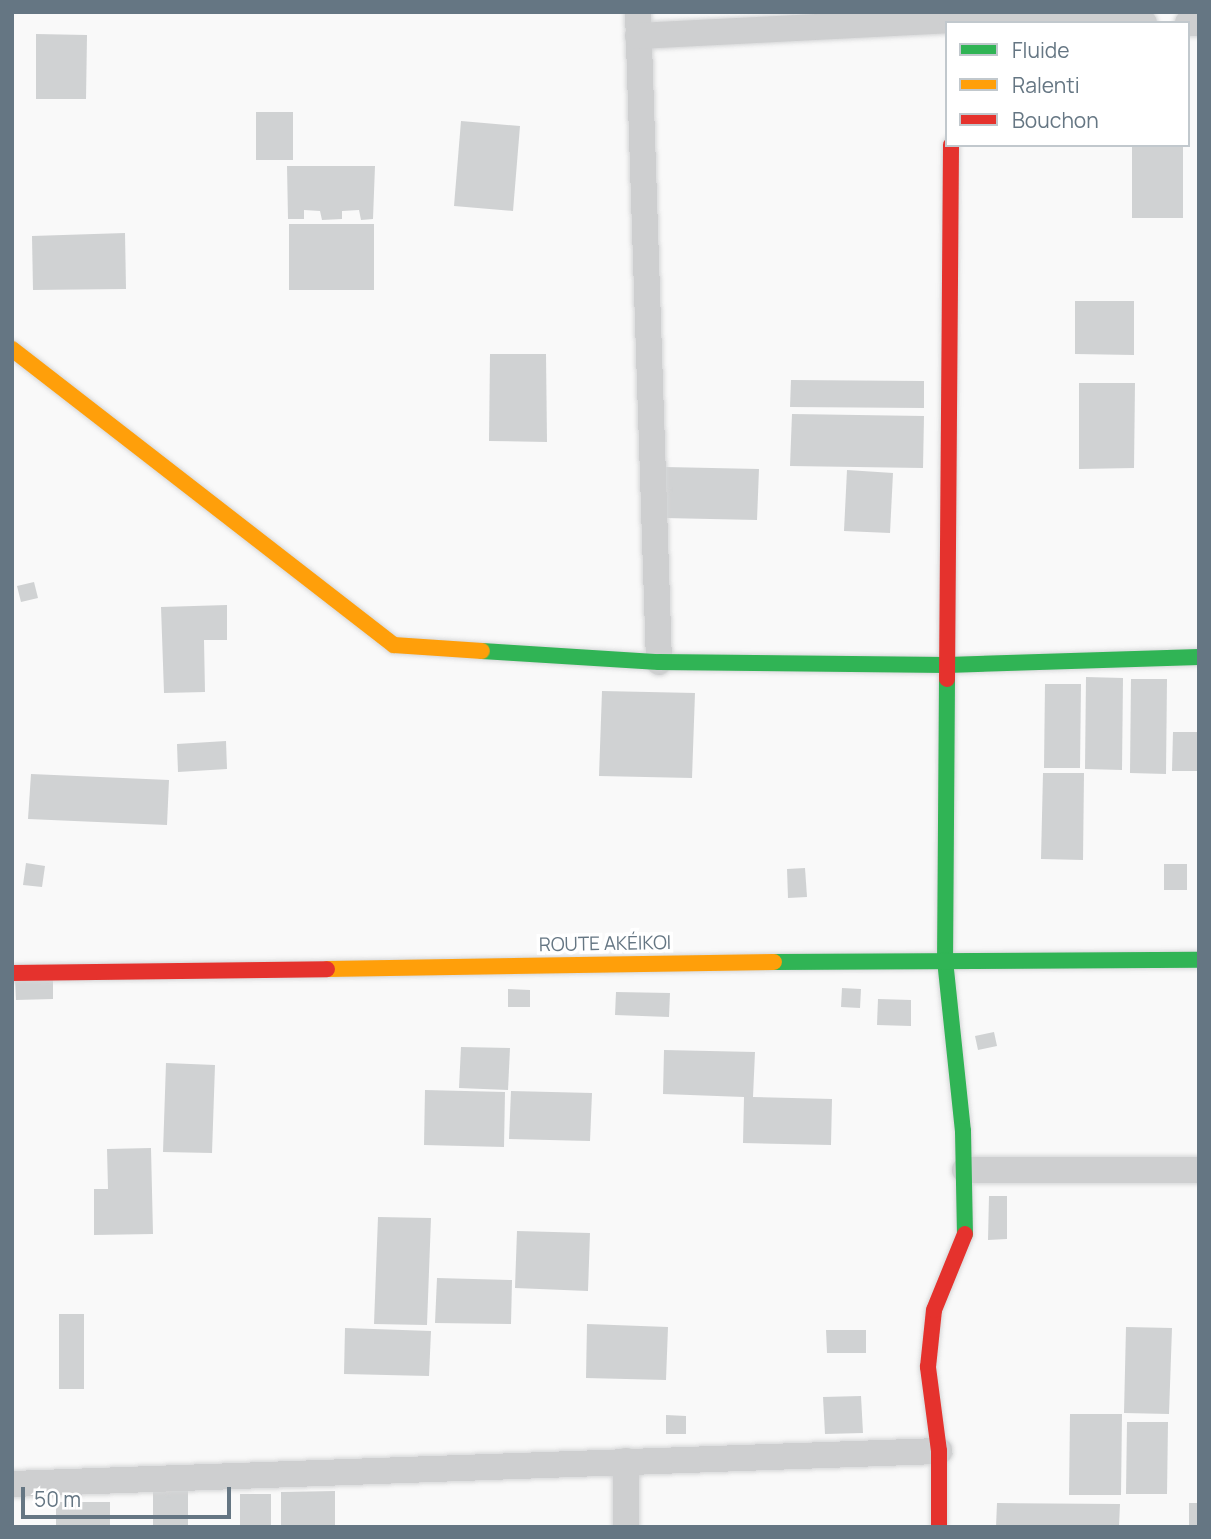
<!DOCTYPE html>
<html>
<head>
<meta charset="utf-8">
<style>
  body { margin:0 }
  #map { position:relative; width:1211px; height:1539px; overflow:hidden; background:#f9f9f9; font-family:Manrope,sans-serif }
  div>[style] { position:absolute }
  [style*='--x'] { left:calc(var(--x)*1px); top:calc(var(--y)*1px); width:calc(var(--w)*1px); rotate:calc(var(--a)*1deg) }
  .building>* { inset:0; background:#d0d2d3 }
  .roads { filter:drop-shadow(0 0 2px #d5d6d7) drop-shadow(0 0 2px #d5d6d7) }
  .street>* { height:26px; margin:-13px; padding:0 13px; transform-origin:13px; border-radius:13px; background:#cecfd0 }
  .fast>* { height:16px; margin:-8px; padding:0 8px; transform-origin:8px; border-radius:8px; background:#30b455 }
  .slow>* { height:16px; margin:-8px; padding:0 8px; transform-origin:8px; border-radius:8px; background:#ff9f0a }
  .jam>* { height:16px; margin:-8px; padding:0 8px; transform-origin:8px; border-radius:8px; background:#e5322d }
  span { translate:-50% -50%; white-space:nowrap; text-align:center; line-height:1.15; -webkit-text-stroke:7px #fff; paint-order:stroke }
  .street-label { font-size:19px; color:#657683 }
  .frame { position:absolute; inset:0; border:14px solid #657683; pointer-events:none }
  .legend { position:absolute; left:945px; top:21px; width:245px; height:126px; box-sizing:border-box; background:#fff; border:2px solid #c1c8cd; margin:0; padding:9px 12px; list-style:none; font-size:21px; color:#657683 }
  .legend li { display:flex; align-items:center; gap:14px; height:35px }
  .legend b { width:35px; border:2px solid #c1c8cd }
  .scale { position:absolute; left:21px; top:1487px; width:210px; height:32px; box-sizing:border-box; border:4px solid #657683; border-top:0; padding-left:9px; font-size:21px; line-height:24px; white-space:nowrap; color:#657683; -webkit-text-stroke:5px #fff; paint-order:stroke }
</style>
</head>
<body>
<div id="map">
  <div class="building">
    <i style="clip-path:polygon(36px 34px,87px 35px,86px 99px,36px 99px)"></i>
    <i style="clip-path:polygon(256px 112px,293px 112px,293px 160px,256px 160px)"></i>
    <i style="clip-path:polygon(461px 121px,520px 126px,513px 211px,454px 206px)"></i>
    <i style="clip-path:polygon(1132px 145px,1183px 145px,1183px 218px,1132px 218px)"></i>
    <i style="clip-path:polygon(287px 166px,375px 166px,373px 219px,361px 220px,359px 210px,342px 211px,342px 219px,322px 220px,320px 211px,304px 210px,304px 219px,288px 219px)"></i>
    <i style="clip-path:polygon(289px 224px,374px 224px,374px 290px,289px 290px)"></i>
    <i style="clip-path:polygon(125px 233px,126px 289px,33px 290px,32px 236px)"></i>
    <i style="clip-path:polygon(1075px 301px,1134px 301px,1134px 355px,1075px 354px)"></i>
    <i style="clip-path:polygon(490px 354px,546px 354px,547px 442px,489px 441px)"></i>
    <i style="clip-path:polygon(791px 380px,924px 381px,924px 408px,790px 407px)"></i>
    <i style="clip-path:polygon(1079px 383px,1135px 383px,1134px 468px,1079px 469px)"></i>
    <i style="clip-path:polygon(792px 414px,924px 416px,923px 468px,790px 466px)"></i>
    <i style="clip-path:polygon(665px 467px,759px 469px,757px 520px,664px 518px)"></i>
    <i style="clip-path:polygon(847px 470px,893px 473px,890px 533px,844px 531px)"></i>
    <i style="clip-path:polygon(34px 582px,38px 598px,21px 602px,17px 586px)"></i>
    <i style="clip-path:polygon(227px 605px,227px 640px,204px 640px,205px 692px,164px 693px,161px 607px)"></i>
    <i style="clip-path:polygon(1086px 677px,1123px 678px,1122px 770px,1085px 769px)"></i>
    <i style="clip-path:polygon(1131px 679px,1167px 679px,1166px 774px,1130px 773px)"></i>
    <i style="clip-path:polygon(1045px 684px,1081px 684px,1080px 768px,1044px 768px)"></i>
    <i style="clip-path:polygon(602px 691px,695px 693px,692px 778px,599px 776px)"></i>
    <i style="clip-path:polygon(1173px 732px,1199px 732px,1199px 771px,1172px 771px)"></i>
    <i style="clip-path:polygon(226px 741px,227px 769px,178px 772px,177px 744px)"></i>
    <i style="clip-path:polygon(1043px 773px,1084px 773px,1083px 860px,1041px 859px)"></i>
    <i style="clip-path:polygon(31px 774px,169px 780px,167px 825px,28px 819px)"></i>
    <i style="clip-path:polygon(26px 863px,45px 866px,42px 887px,23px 885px)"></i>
    <i style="clip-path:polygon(1164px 864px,1187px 864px,1187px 890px,1164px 890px)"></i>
    <i style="clip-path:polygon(805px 868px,807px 897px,788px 898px,787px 869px)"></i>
    <i style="clip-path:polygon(53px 977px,53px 999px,16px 1000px,15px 978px)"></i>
    <i style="clip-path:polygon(842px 988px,861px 989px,860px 1008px,841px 1007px)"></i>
    <i style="clip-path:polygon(508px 989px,530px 990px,530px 1007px,508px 1007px)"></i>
    <i style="clip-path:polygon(616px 992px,670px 993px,669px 1017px,615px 1015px)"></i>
    <i style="clip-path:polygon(878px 999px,911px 1000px,911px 1026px,877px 1025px)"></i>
    <i style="clip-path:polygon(994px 1032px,997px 1046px,978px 1050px,975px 1036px)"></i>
    <i style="clip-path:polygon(461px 1047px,510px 1048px,508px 1090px,459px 1088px)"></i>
    <i style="clip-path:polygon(664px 1050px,755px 1052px,753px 1097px,832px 1099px,831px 1145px,743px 1143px,744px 1097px,663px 1094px)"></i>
    <i style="clip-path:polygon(166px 1063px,215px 1065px,212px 1153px,163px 1152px)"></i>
    <i style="clip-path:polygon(425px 1090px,505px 1092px,504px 1147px,424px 1145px)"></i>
    <i style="clip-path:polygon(511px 1091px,592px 1093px,590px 1141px,509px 1139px)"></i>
    <i style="clip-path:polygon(151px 1148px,153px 1234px,94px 1235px,94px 1189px,108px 1189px,107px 1149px)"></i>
    <i style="clip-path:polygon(989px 1196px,1007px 1196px,1007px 1239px,988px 1240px)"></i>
    <i style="clip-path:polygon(378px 1217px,431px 1218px,427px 1325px,374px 1324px)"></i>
    <i style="clip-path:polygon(517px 1231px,590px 1233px,588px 1291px,515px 1288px)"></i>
    <i style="clip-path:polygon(437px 1278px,512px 1280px,511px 1324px,435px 1323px)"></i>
    <i style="clip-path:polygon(59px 1314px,84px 1314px,84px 1389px,59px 1389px)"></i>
    <i style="clip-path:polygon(587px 1324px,668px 1327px,666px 1380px,586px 1378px)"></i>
    <i style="clip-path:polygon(1126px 1327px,1172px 1328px,1169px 1414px,1124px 1413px)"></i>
    <i style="clip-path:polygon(345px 1328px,431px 1331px,429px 1376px,344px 1374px)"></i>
    <i style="clip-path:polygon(826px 1330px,866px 1330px,866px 1353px,827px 1353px)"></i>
    <i style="clip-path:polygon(861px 1396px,863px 1433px,825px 1434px,823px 1397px)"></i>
    <i style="clip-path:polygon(1070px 1414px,1122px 1414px,1121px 1495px,1069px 1495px)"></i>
    <i style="clip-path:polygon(666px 1415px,686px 1416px,686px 1434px,666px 1434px)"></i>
    <i style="clip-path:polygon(1127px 1422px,1168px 1422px,1167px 1494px,1126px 1494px)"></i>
    <i style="clip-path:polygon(153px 1491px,188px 1491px,188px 1527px,153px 1527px)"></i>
    <i style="clip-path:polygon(335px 1491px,335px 1527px,281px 1527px,281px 1492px)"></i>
    <i style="clip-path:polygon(240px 1494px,271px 1494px,271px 1527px,240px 1527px)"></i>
    <i style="clip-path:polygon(56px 1502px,110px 1502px,110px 1527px,56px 1527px)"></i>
    <i style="clip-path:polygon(997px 1503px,1120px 1504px,1119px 1527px,996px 1527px)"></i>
    <i style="clip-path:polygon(1189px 1503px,1199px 1503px,1199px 1527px,1189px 1527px)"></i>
  </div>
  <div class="roads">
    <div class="street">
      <i style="--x:638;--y:12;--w:650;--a:88.15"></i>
      <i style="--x:1188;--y:23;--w:11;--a:0"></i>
      <i style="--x:638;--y:36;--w:314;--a:-2.9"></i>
      <i style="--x:952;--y:20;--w:192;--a:0.9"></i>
      <i style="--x:965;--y:1170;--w:234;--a:0"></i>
      <i style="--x:12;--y:1484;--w:928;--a:-2.04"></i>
      <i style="--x:626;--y:1527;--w:66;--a:-90"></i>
    </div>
    <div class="fast">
      <i style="--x:482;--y:651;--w:177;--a:3.6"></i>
      <i style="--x:659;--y:662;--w:288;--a:0.6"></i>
      <i style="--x:947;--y:665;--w:252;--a:-1.8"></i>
      <i style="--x:947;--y:679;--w:281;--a:90.4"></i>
      <i style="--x:945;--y:960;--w:172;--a:84"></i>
      <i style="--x:963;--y:1131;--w:103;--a:88.9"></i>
      <i style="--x:774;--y:962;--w:425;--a:-0.3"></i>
    </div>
    <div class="slow">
      <i style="--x:12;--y:349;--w:483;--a:37.8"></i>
      <i style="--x:394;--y:645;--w:88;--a:3.9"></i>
      <i style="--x:327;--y:969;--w:447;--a:-0.9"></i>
    </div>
    <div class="jam">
      <i style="--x:947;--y:679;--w:534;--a:-89.57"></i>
      <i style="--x:12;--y:973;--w:315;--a:-0.7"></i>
      <i style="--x:939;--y:1527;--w:76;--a:-90"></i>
      <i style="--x:939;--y:1451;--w:85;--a:-97.5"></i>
      <i style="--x:928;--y:1367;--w:57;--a:-84"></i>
      <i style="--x:934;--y:1310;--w:82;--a:-67.8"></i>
    </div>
  </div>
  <div class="street-label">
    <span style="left:605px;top:944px;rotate:-1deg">ROUTE AKÉIKOI</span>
  </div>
  <div class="frame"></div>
  <ul class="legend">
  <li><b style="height:9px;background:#30b455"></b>Fluide</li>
  <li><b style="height:9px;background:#ff9f0a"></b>Ralenti</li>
  <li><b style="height:9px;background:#e5322d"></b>Bouchon</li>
  </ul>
  <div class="scale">50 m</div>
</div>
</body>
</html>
